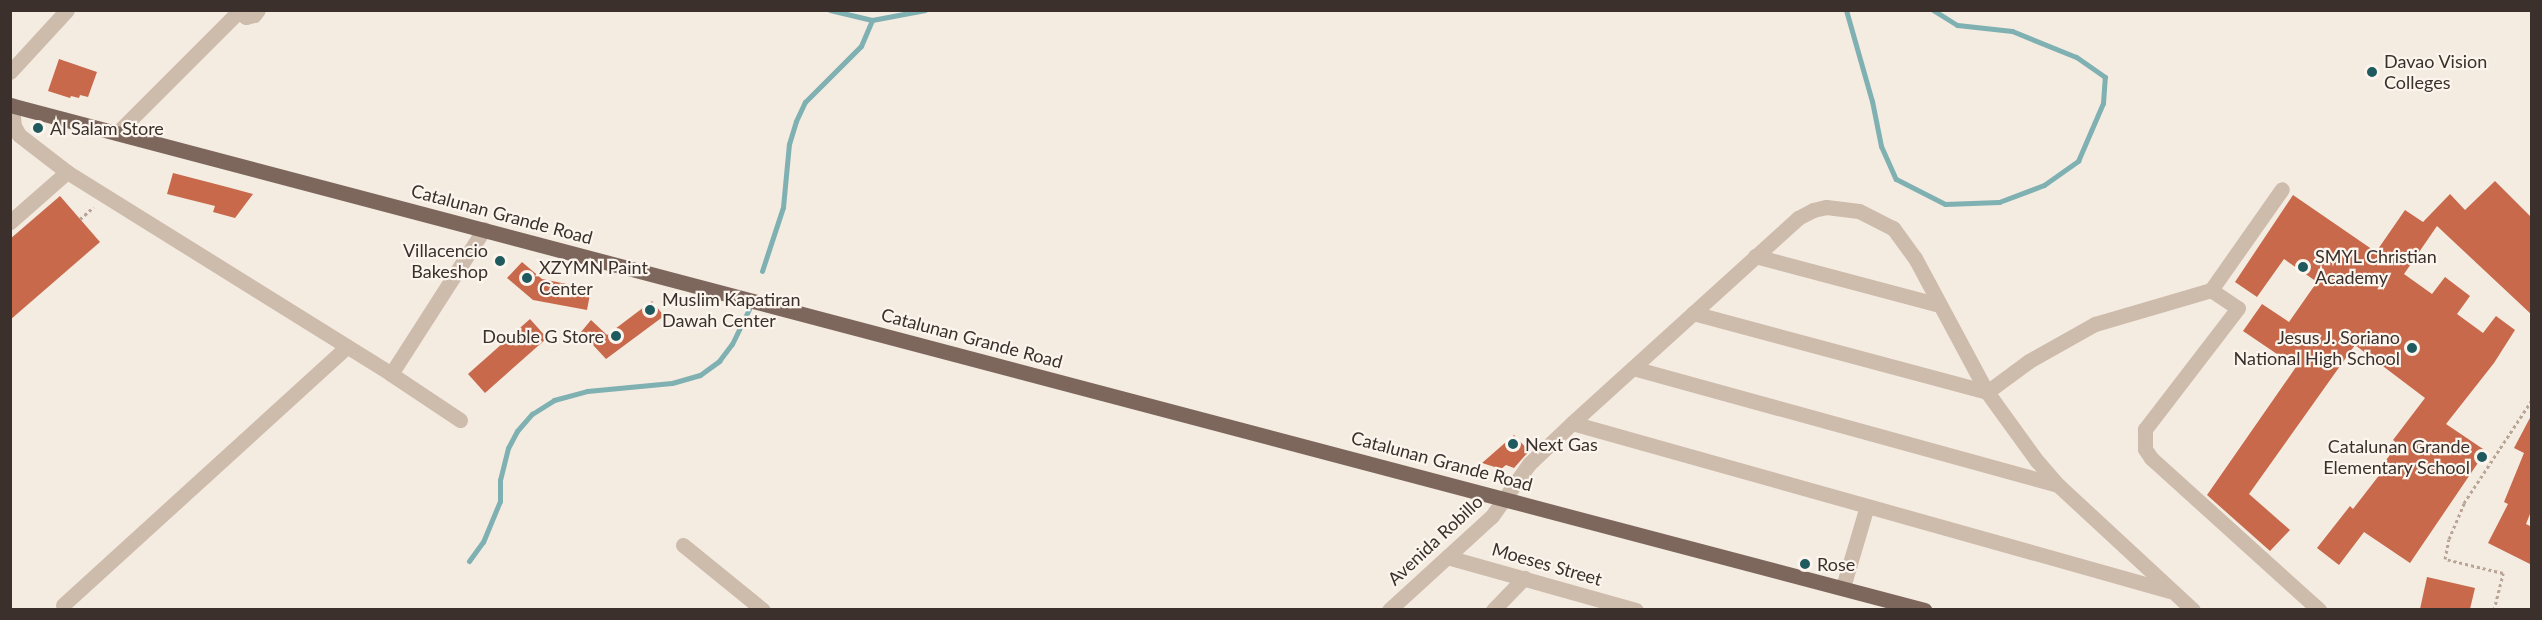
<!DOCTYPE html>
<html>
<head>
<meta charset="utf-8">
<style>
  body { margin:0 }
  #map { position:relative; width:2542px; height:620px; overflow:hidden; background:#f4ebe1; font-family:Lato,sans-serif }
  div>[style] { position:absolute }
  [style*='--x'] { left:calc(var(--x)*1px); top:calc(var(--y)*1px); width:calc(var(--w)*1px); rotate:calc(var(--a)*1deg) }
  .stream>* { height:5px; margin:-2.5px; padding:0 2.5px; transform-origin:2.5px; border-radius:2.5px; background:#7fb0b2 }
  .building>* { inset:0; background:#c8694b }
  .path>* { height:3px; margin-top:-1.5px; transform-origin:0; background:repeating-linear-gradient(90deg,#b9a596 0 3px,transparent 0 6px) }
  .minor>* { height:15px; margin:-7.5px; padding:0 7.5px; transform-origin:7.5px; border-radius:7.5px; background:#cdbbac }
  .major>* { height:15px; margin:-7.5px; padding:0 7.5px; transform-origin:7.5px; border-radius:7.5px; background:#7d675c }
  .dots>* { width:16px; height:16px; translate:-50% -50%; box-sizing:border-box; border:3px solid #fbf5ee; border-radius:50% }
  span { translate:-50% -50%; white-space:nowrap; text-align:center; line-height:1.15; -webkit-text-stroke:4.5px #fbf5ee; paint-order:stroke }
  .poi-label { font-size:18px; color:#3b302b }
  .left { translate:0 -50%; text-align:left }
  .right { translate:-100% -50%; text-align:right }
  .street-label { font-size:18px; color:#3b302b }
  .frame { position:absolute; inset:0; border:12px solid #3b302b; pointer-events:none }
</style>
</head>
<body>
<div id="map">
  <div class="stream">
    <i style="--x:830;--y:10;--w:43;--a:13.4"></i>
    <i style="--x:872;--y:20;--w:54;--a:-10.7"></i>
    <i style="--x:1846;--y:10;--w:95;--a:74.1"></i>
    <i style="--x:1872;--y:101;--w:46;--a:78.7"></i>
    <i style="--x:1881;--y:146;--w:36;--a:66"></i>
    <i style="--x:1896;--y:179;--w:55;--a:27"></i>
    <i style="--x:1945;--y:204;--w:54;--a:-2.1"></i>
    <i style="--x:1999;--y:202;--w:48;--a:-20.7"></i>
    <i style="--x:2044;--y:185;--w:42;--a:-35.2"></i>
    <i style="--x:2078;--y:161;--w:63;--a:-66.7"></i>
    <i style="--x:2103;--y:103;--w:26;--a:-86"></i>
    <i style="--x:2105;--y:77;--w:35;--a:-145"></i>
    <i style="--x:2076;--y:57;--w:69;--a:-157.9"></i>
    <i style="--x:2012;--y:31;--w:55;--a:-173.8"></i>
    <i style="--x:1957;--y:25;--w:28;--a:-148"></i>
    <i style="--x:762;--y:271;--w:67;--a:-71.8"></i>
    <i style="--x:783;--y:207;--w:63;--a:-84.6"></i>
    <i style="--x:789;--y:144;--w:24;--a:-73"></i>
    <i style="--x:796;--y:121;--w:21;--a:-65"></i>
    <i style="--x:805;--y:102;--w:79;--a:-45"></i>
    <i style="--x:861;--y:46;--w:28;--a:-67"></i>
    <i style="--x:469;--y:561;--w:24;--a:-54"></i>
    <i style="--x:483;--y:542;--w:44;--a:-67.5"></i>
    <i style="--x:500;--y:501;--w:21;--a:-90"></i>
    <i style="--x:500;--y:480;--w:33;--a:-76"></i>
    <i style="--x:508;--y:448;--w:19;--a:-62"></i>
    <i style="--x:517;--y:431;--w:23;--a:-49"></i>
    <i style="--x:532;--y:414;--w:26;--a:-32"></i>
    <i style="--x:554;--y:400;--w:34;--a:-15"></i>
    <i style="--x:587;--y:391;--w:85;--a:-5.4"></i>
    <i style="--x:672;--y:383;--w:29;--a:-16"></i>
    <i style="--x:700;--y:375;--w:24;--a:-36"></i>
    <i style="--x:719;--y:361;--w:21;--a:-53"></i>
    <i style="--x:732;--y:344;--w:39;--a:-64"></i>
  </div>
  <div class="building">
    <i style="clip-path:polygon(59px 59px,97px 72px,88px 97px,80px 95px,79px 98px,71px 96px,70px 98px,48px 91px)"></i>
    <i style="clip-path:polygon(173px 173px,227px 187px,253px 194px,235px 218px,213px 212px,215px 206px,167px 194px)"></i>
    <i style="clip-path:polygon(2495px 181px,2532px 218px,2532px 315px,2437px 226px,2404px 274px,2432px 294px,2445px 277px,2470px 296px,2457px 314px,2483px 333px,2496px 316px,2515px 330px,2494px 363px,2446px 424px,2486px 451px,2410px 563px,2364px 532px,2339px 565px,2317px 548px,2350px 506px,2353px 509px,2384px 469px,2381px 467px,2398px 444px,2393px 440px,2425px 398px,2355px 345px,2249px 494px,2290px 530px,2270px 551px,2207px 495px,2296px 367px,2243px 331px,2262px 304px,2289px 322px,2317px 282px,2284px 259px,2257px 297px,2235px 282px,2293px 195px,2376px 252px,2405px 210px,2423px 222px,2450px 194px,2465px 210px)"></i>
    <i style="clip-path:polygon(60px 196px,100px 242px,10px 320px,10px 239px)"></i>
    <i style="clip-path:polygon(522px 262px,542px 279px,591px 289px,587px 310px,533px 300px,507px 278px)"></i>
    <i style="clip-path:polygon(652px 301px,664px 316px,606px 359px,581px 332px,591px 320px,607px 335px)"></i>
    <i style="clip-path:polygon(530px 319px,547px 338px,485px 393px,468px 374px)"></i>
    <i style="clip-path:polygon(2532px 414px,2532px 509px,2526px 524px,2532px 527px,2532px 565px,2488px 543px,2508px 504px,2504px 502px,2524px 453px,2514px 448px)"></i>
    <i style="clip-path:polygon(1514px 435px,1529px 451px,1514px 468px,1506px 465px,1501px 469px,1482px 463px)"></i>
    <i style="clip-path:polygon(2427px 577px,2475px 588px,2470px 609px,2420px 609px)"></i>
  </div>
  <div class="path">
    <i style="--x:80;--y:219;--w:18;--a:-41"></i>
    <i style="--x:2494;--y:610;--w:38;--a:-76"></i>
    <i style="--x:2503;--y:573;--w:60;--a:-166.4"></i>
    <i style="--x:2445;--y:559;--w:20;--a:-79"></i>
    <i style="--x:2449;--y:539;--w:39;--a:-67"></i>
    <i style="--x:2464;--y:503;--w:123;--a:-56.6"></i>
  </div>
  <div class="minor">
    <i style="--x:237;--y:10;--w:11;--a:38"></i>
    <i style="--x:246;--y:17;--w:8;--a:-14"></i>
    <i style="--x:254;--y:15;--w:6;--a:-51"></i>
    <i style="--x:10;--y:72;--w:84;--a:-47.4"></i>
    <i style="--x:12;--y:105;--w:21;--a:85"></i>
    <i style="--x:14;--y:126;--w:10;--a:61"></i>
    <i style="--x:19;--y:135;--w:61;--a:37.6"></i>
    <i style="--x:67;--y:172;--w:382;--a:31.9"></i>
    <i style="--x:391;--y:374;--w:83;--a:33.7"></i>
    <i style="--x:117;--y:133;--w:171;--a:-45"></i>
    <i style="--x:10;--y:222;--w:76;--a:-41.3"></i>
    <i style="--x:1755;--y:256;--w:190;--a:14.9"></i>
    <i style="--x:2211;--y:290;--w:32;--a:34"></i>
    <i style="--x:2238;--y:308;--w:153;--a:127.5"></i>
    <i style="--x:2145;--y:429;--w:20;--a:90"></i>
    <i style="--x:2145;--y:449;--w:11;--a:56"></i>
    <i style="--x:2151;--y:458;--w:227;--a:42.1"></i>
    <i style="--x:1693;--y:313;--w:304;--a:15"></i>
    <i style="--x:1987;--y:392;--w:52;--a:-36.4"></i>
    <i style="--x:2029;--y:361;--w:76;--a:-29.3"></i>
    <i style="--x:2095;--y:324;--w:121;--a:-16.3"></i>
    <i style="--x:2211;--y:290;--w:123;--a:-54.9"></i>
    <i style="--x:1633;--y:368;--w:441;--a:15.4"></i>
    <i style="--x:391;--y:374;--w:172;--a:-57.3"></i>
    <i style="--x:1572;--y:423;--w:621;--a:15.69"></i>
    <i style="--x:683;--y:545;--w:103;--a:39.1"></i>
    <i style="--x:1447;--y:557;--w:196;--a:15.7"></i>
    <i style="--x:1843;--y:587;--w:84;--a:-73.5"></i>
    <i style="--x:63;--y:605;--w:384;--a:-42.3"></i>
    <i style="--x:1389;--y:610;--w:139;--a:-42.4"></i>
    <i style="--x:1492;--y:516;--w:64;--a:-54.6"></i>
    <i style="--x:1529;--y:464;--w:59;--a:-43.6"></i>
    <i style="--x:1572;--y:423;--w:305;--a:-42.2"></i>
    <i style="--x:1798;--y:218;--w:17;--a:-28"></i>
    <i style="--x:1813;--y:210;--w:13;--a:-13"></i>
    <i style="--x:1826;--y:207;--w:33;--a:7"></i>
    <i style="--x:1859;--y:211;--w:38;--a:27"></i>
    <i style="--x:1893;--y:228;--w:37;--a:54"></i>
    <i style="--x:1915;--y:258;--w:152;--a:61.8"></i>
    <i style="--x:1987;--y:392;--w:85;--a:54.1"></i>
    <i style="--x:2037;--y:461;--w:32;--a:49"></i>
    <i style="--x:2058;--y:485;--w:184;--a:42.8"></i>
    <i style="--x:1493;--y:610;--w:45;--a:-45.9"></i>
  </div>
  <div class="major">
    <i style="--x:10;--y:105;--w:1980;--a:14.78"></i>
  </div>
  <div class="dots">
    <i style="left:2372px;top:72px;background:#1f5a5e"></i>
    <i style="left:38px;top:128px;background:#1f5a5e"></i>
    <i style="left:500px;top:261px;background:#1f5a5e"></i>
    <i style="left:2303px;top:267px;background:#1f5a5e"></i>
    <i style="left:527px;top:278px;background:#1f5a5e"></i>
    <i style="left:650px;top:310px;background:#1f5a5e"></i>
    <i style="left:616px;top:336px;background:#1f5a5e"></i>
    <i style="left:2412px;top:348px;background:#1f5a5e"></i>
    <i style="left:1513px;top:444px;background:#1f5a5e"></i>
    <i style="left:2482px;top:457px;background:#1f5a5e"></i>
    <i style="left:1805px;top:564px;background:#1f5a5e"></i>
  </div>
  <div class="poi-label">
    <span class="left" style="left:2384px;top:72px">Davao Vision<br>Colleges</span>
    <span class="left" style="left:50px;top:128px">Al Salam Store</span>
    <span class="right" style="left:488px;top:261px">Villacencio<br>Bakeshop</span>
    <span class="left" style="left:2315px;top:267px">SMYL Christian<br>Academy</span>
    <span class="left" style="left:539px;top:278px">XZYMN Paint<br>Center</span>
    <span class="left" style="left:662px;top:310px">Muslim Kapatiran<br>Dawah Center</span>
    <span class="right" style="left:604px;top:336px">Double G Store</span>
    <span class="right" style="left:2400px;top:348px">Jesus J. Soriano<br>National High School</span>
    <span class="left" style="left:1525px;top:444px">Next Gas</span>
    <span class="right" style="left:2470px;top:457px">Catalunan Grande<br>Elementary School</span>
    <span class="left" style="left:1817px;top:564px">Rose</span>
  </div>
  <div class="street-label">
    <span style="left:502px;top:214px;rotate:15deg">Catalunan Grande Road</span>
    <span style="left:972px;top:338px;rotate:15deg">Catalunan Grande Road</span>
    <span style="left:1442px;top:461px;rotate:15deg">Catalunan Grande Road</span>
    <span style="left:1435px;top:540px;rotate:-43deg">Avenida Robillo</span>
    <span style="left:1547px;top:564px;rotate:16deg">Moeses Street</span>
  </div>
  <div class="frame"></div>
</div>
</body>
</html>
